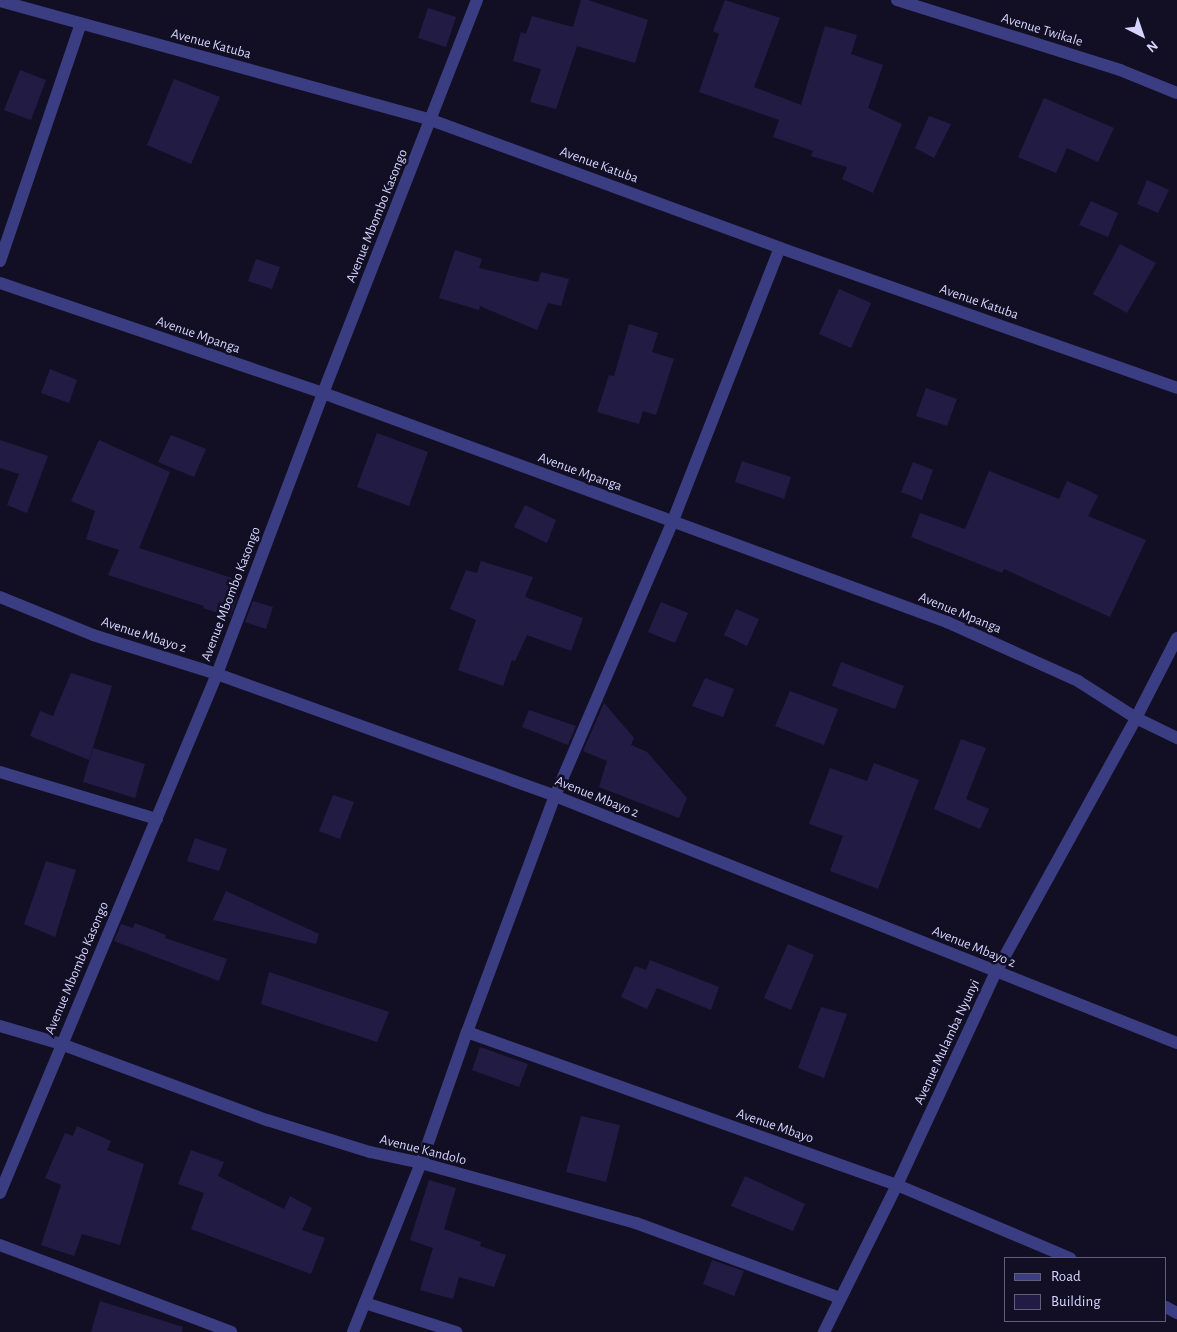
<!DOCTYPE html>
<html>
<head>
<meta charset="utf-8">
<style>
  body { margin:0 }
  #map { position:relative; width:1177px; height:1332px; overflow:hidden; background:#120f24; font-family:"Alegreya Sans",sans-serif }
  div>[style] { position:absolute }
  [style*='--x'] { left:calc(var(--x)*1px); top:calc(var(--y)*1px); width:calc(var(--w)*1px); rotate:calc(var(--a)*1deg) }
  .building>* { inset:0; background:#221c45 }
  .minor>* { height:12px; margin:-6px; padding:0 6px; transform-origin:6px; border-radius:6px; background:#3b3d82 }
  span { translate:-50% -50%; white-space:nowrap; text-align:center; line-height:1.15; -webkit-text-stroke:5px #120f24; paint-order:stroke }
  .street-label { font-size:14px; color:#d6d4fe }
  .legend { position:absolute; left:1004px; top:1257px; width:162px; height:65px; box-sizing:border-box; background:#120f24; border:1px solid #605e7b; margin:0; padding:6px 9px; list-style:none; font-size:15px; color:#d6d4fe }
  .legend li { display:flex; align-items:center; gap:10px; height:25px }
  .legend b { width:25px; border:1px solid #605e7b }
  .north { position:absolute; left:1117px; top:10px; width:50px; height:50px; -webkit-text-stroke:4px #120f24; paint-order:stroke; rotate:139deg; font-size:14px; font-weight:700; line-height:20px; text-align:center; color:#d6d4fe }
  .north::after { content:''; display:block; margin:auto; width:18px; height:22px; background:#d6d4fe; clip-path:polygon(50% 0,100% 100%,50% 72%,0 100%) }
</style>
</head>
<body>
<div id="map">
  <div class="building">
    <i style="clip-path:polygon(581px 0,588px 0,648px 20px,635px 63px,577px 46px,556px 109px,530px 102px,541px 69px,513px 61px,521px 32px,526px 34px,532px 16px,573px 27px)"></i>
    <i style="clip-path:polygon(725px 0,780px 18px,754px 87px,801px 105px,825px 26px,857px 35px,851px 54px,883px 65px,868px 108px,902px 124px,873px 193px,842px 179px,847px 167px,811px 156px,813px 151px,773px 137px,779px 120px,699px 92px,719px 34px,713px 31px)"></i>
    <i style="clip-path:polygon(428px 8px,456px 17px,446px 47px,418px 38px)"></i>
    <i style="clip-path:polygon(20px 70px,46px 80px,31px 120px,4px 110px)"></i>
    <i style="clip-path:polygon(174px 79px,220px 97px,191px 164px,147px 145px)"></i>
    <i style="clip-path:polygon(1044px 98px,1114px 128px,1098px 162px,1067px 148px,1056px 173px,1018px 157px)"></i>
    <i style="clip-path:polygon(929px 116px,951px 124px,934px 158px,915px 148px)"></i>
    <i style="clip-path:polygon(1147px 180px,1169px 190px,1158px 213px,1137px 204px)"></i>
    <i style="clip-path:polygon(1091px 201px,1118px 213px,1108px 237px,1079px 225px)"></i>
    <i style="clip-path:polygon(1120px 244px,1156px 263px,1127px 313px,1093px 294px)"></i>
    <i style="clip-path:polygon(455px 250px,482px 259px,479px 268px,538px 282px,541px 272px,569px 279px,561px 306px,548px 303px,537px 330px,480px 306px,479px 310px,439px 298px)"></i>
    <i style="clip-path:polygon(256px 259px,280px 267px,272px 289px,248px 281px)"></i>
    <i style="clip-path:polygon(839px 289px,871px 303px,851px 348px,819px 334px)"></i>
    <i style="clip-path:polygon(629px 324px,658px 333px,652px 352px,674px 359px,656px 415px,643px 411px,639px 424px,597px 412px,609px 375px,614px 376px)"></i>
    <i style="clip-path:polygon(50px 369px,77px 380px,69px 403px,41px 393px)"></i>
    <i style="clip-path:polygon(926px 388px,957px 399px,947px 426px,916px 416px)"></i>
    <i style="clip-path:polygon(377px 433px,428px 452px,409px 506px,357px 487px)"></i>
    <i style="clip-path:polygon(171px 435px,206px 449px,194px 477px,158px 462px)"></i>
    <i style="clip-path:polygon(0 440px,48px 456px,27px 513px,7px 505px,19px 474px,0 468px)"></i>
    <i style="clip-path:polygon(99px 440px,170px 472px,139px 548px,232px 578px,227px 593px,238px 596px,230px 617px,203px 608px,204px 606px,108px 575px,119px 550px,86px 539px,95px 511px,71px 501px)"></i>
    <i style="clip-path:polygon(742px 461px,791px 477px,784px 499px,735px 482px)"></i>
    <i style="clip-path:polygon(913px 462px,933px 470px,922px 500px,901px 492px)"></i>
    <i style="clip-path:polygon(989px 471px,1059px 499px,1067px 481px,1090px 491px,1098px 496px,1088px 516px,1146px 540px,1110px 617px,1004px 569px,1002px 573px,911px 537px,920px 513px,965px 529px)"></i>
    <i style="clip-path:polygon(525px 505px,556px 520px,547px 543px,514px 527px)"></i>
    <i style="clip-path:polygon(481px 561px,533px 577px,525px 597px,583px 618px,571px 651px,527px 635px,515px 661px,512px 660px,503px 686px,458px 670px,476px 620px,450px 609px,466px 570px,477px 573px)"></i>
    <i style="clip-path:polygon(253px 601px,273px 607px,266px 629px,245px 622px)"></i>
    <i style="clip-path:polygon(661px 602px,688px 613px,675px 643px,648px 632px)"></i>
    <i style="clip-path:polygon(736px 609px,759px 619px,747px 646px,724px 635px)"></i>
    <i style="clip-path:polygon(841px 662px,904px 686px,895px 709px,832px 686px)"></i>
    <i style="clip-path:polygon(71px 673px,112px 686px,89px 760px,30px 736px,40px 711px,53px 716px)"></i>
    <i style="clip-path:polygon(705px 678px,734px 689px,723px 717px,692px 706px)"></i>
    <i style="clip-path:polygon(790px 691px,838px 709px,824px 745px,775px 726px)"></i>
    <i style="clip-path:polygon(604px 703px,634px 738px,631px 745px,647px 752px,687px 798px,679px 818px,599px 787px,607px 761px,583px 751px)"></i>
    <i style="clip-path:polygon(529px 710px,576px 726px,568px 745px,522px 727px)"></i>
    <i style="clip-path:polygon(961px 739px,986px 748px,966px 799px,989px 809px,980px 829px,934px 809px)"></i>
    <i style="clip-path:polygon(93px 748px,145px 764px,135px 798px,83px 782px)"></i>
    <i style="clip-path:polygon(874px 763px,919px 780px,878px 889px,830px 871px,843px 836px,809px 824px,830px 768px,867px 781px)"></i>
    <i style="clip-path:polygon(333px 795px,354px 802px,340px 839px,319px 831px)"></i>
    <i style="clip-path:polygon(195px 838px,227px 849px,219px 871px,187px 861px)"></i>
    <i style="clip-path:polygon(46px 861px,76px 870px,55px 937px,24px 924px)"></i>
    <i style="clip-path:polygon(226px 891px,319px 934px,316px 944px,213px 920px)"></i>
    <i style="clip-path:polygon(135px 923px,166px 935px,165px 938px,227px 959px,219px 981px,114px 941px,121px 924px,133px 928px)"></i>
    <i style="clip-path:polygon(788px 944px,814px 955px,791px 1010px,764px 998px)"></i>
    <i style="clip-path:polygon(650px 960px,719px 987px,711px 1010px,657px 988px,647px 1009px,621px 997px,635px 966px,646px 970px)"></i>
    <i style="clip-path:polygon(269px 972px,389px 1012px,377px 1042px,261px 1004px)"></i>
    <i style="clip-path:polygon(821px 1007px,847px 1014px,824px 1078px,798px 1068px)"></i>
    <i style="clip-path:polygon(480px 1047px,528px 1064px,519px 1087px,472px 1070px)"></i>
    <i style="clip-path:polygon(581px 1116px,620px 1125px,606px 1182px,566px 1172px)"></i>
    <i style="clip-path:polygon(77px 1126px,111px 1141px,107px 1150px,144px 1164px,120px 1245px,82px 1234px,74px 1256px,41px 1245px,61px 1185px,45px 1178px,65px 1133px,73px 1136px)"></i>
    <i style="clip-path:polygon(191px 1150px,224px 1162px,218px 1176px,284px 1209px,290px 1196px,312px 1208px,302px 1230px,325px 1238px,311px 1274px,191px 1229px,204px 1193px,178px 1184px)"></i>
    <i style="clip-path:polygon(745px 1176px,805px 1204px,793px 1231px,731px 1206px)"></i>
    <i style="clip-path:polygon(429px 1180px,456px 1188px,444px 1229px,481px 1242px,480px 1246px,506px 1255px,494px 1287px,459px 1277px,453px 1299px,420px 1290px,433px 1248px,410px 1240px)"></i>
    <i style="clip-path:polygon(712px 1260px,744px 1271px,734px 1296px,703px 1284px)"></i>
    <i style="clip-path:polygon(100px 1301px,183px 1327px,182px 1332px,91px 1332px)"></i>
  </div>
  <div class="minor">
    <i style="--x:897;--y:0;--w:234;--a:17.4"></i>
    <i style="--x:1120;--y:70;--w:61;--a:22"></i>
    <i style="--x:0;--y:1;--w:447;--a:15.4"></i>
    <i style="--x:431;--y:120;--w:372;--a:20.1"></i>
    <i style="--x:780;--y:248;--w:421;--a:19.4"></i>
    <i style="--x:0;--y:261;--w:251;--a:-71.2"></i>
    <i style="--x:0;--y:283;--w:341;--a:18.8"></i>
    <i style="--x:323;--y:393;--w:665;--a:20.15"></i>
    <i style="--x:947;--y:622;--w:144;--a:24.2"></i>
    <i style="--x:1078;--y:681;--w:69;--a:32.5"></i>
    <i style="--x:1136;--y:718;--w:46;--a:26"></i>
    <i style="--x:0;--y:597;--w:100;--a:22.2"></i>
    <i style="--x:93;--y:635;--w:130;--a:17.5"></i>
    <i style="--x:217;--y:674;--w:359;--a:19.8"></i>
    <i style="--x:555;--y:796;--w:669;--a:21.66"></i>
    <i style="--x:0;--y:772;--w:164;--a:16.7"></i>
    <i style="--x:0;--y:1026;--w:64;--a:16.4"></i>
    <i style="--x:61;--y:1044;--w:220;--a:20.3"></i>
    <i style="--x:267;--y:1120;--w:108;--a:17.3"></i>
    <i style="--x:370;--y:1152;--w:52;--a:12.2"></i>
    <i style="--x:421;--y:1163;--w:223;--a:15.6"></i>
    <i style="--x:636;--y:1223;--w:217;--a:20.2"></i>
    <i style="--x:467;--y:1032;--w:456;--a:19.6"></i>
    <i style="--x:897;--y:1185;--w:188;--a:22.9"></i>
    <i style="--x:0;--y:1193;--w:563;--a:-67.31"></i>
    <i style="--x:217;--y:674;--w:300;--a:-69.3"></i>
    <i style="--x:323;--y:393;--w:422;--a:-68.6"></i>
    <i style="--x:0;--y:1245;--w:247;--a:20.6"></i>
    <i style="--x:365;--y:1303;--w:96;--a:17.7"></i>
    <i style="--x:1166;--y:1307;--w:13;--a:29"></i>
    <i style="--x:353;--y:1332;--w:182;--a:-68.1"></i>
    <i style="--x:421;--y:1163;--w:139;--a:-70.7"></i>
    <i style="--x:467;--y:1032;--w:252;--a:-69.6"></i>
    <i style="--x:555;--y:796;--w:297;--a:-66.8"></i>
    <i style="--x:672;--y:523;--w:295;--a:-68.6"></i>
    <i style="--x:824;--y:1332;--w:164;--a:-63.6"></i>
    <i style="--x:897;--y:1185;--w:235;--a:-65.1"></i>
    <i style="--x:996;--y:972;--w:290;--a:-61.1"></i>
    <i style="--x:1136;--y:718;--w:90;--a:-62.9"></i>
  </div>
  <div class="street-label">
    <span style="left:1042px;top:30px;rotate:17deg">Avenue Twikale</span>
    <span style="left:211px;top:44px;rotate:15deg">Avenue Katuba</span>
    <span style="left:599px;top:165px;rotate:20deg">Avenue Katuba</span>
    <span style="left:377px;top:216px;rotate:-68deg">Avenue Mbombo Kasongo</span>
    <span style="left:979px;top:302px;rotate:19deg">Avenue Katuba</span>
    <span style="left:198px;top:335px;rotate:19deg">Avenue Mpanga</span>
    <span style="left:580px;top:472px;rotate:20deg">Avenue Mpanga</span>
    <span style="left:231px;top:594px;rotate:-69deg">Avenue Mbombo Kasongo</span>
    <span style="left:960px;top:613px;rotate:22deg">Avenue Mpanga</span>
    <span style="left:144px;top:635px;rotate:18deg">Avenue Mbayo 2</span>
    <span style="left:597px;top:797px;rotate:22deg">Avenue Mbayo 2</span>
    <span style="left:974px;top:947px;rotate:22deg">Avenue Mbayo 2</span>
    <span style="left:77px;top:968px;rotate:-67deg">Avenue Mbombo Kasongo</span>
    <span style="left:947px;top:1042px;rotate:-65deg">Avenue Mulamba Nyunyi</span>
    <span style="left:775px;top:1126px;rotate:19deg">Avenue Mbayo</span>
    <span style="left:423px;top:1150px;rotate:14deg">Avenue Kandolo</span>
  </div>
  <ul class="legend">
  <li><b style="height:6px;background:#3b3d82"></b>Road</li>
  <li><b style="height:14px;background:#221c45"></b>Building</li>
  </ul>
  <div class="north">N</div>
</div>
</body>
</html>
